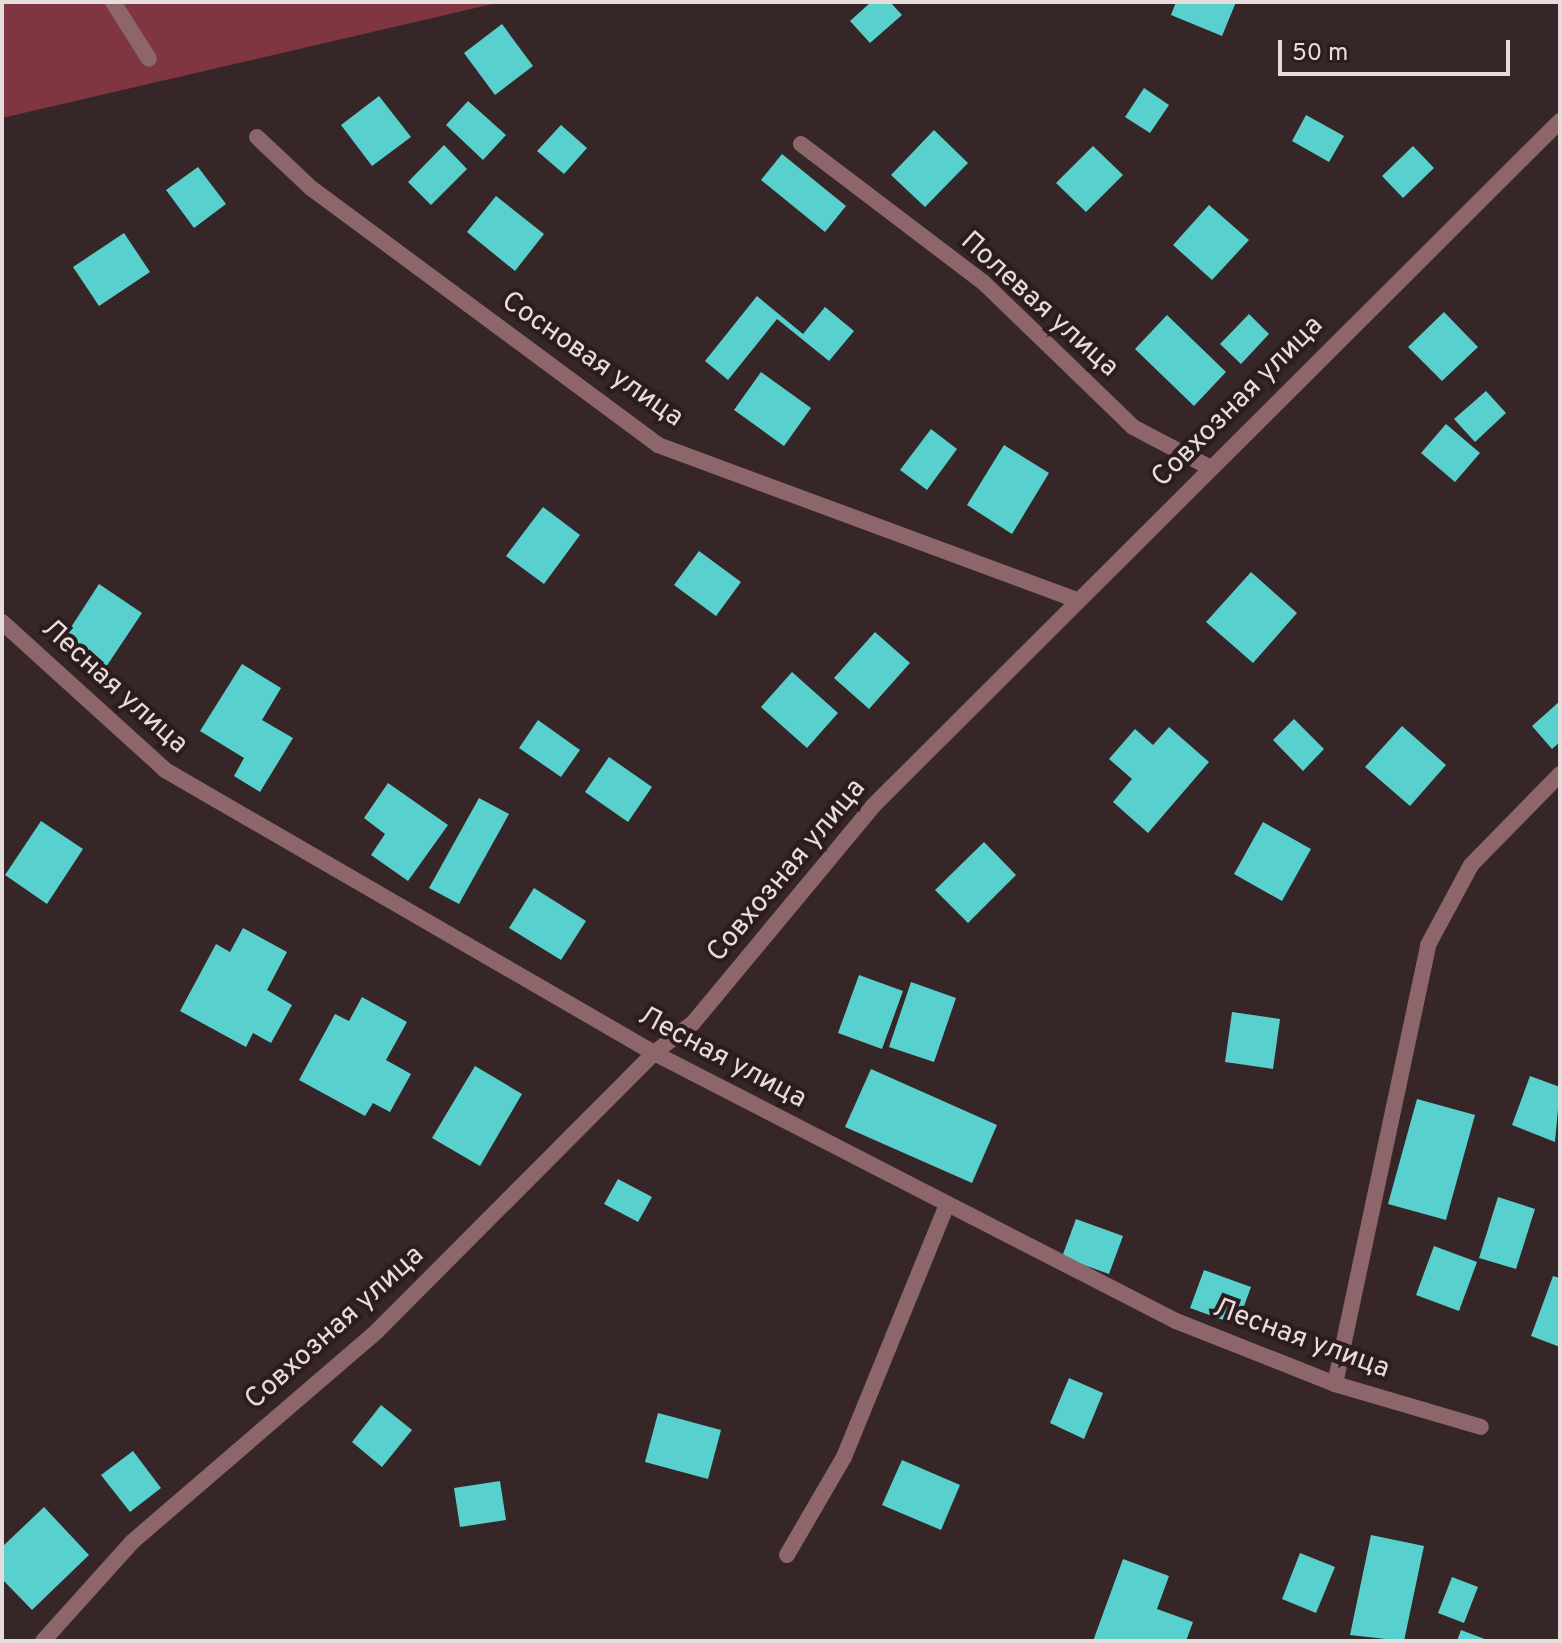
<!DOCTYPE html>
<html>
<head>
<meta charset="utf-8">
<style>
  body { margin:0 }
  #map { position:relative; width:1562px; height:1643px; overflow:hidden; background:#362627; font-family:Overpass,sans-serif }
  div>[style] { position:absolute }
  [style*='--x'] { left:calc(var(--x)*1px); top:calc(var(--y)*1px); width:calc(var(--w)*1px); rotate:calc(var(--a)*1deg) }
  .green>* { inset:0; background:#7f3641 }
  .building>* { inset:0; background:#58d1ce }
  .street>* { height:16px; margin:-8px; padding:0 8px; transform-origin:8px; border-radius:8px; background:#8c666a }
  span { translate:-50% -50%; white-space:nowrap; text-align:center; line-height:1.15; -webkit-text-stroke:8px #2c1c1e; paint-order:stroke }
  .street-label { font-size:28px; color:#e7dcdc }
  .frame { position:absolute; inset:0; border:4px solid #e7dcdc; pointer-events:none }
  .scale { position:absolute; left:1278px; top:40px; width:232px; height:36px; box-sizing:border-box; border:4px solid #e7dcdc; border-top:0; padding-left:10px; font-size:24px; line-height:28px; white-space:nowrap; color:#e7dcdc; -webkit-text-stroke:6px #2c1c1e; paint-order:stroke }
</style>
</head>
<body>
<div id="map">
  <div class="green">
    <i style="clip-path:polygon(2px 2px,501px 2px,2px 118px)"></i>
  </div>
  <div class="building">
    <i style="clip-path:polygon(871px 2px,890px 2px,902px 15px,870px 43px,850px 21px)"></i>
    <i style="clip-path:polygon(1176px 2px,1236px 2px,1222px 36px,1171px 15px)"></i>
    <i style="clip-path:polygon(502px 24px,533px 66px,495px 95px,464px 53px)"></i>
    <i style="clip-path:polygon(1144px 88px,1169px 105px,1150px 133px,1125px 117px)"></i>
    <i style="clip-path:polygon(379px 96px,411px 137px,372px 166px,341px 125px)"></i>
    <i style="clip-path:polygon(468px 101px,506px 135px,483px 160px,446px 125px)"></i>
    <i style="clip-path:polygon(1306px 115px,1344px 136px,1329px 162px,1292px 141px)"></i>
    <i style="clip-path:polygon(561px 125px,587px 148px,564px 174px,537px 151px)"></i>
    <i style="clip-path:polygon(934px 130px,968px 163px,925px 207px,891px 175px)"></i>
    <i style="clip-path:polygon(444px 145px,467px 169px,431px 205px,408px 182px)"></i>
    <i style="clip-path:polygon(1093px 146px,1123px 175px,1086px 212px,1056px 183px)"></i>
    <i style="clip-path:polygon(1413px 146px,1434px 168px,1403px 198px,1382px 176px)"></i>
    <i style="clip-path:polygon(782px 154px,846px 206px,825px 232px,761px 180px)"></i>
    <i style="clip-path:polygon(198px 167px,226px 204px,194px 228px,166px 190px)"></i>
    <i style="clip-path:polygon(496px 196px,544px 234px,515px 271px,467px 232px)"></i>
    <i style="clip-path:polygon(1209px 205px,1249px 240px,1212px 280px,1173px 245px)"></i>
    <i style="clip-path:polygon(124px 233px,150px 272px,99px 306px,73px 267px)"></i>
    <i style="clip-path:polygon(757px 296px,803px 334px,825px 307px,854px 331px,829px 361px,777px 319px,728px 380px,705px 361px)"></i>
    <i style="clip-path:polygon(1444px 312px,1478px 347px,1442px 381px,1408px 347px)"></i>
    <i style="clip-path:polygon(1249px 314px,1269px 334px,1241px 364px,1220px 344px)"></i>
    <i style="clip-path:polygon(1167px 315px,1226px 372px,1194px 406px,1135px 349px)"></i>
    <i style="clip-path:polygon(761px 372px,811px 408px,784px 446px,734px 410px)"></i>
    <i style="clip-path:polygon(1486px 391px,1506px 413px,1475px 442px,1454px 419px)"></i>
    <i style="clip-path:polygon(1446px 424px,1480px 453px,1455px 482px,1421px 453px)"></i>
    <i style="clip-path:polygon(931px 429px,957px 449px,927px 490px,900px 470px)"></i>
    <i style="clip-path:polygon(1004px 445px,1049px 473px,1012px 534px,967px 505px)"></i>
    <i style="clip-path:polygon(543px 507px,580px 535px,544px 584px,506px 556px)"></i>
    <i style="clip-path:polygon(699px 551px,741px 582px,716px 616px,674px 585px)"></i>
    <i style="clip-path:polygon(1251px 572px,1297px 613px,1253px 663px,1206px 622px)"></i>
    <i style="clip-path:polygon(99px 584px,142px 613px,106px 667px,64px 638px)"></i>
    <i style="clip-path:polygon(875px 632px,910px 663px,869px 709px,834px 678px)"></i>
    <i style="clip-path:polygon(242px 664px,281px 688px,262px 720px,293px 738px,260px 792px,234px 776px,244px 758px,200px 731px)"></i>
    <i style="clip-path:polygon(792px 672px,838px 713px,807px 748px,761px 707px)"></i>
    <i style="clip-path:polygon(1560px 701px,1560px 742px,1552px 749px,1532px 726px)"></i>
    <i style="clip-path:polygon(1294px 719px,1324px 749px,1303px 771px,1273px 740px)"></i>
    <i style="clip-path:polygon(538px 720px,580px 750px,561px 777px,519px 748px)"></i>
    <i style="clip-path:polygon(1402px 726px,1446px 765px,1410px 806px,1365px 767px)"></i>
    <i style="clip-path:polygon(1169px 727px,1209px 762px,1148px 833px,1113px 802px,1132px 779px,1109px 759px,1135px 729px,1153px 745px)"></i>
    <i style="clip-path:polygon(609px 757px,652px 787px,628px 822px,585px 792px)"></i>
    <i style="clip-path:polygon(388px 783px,448px 825px,408px 881px,371px 855px,385px 834px,364px 818px)"></i>
    <i style="clip-path:polygon(479px 798px,509px 814px,459px 904px,429px 888px)"></i>
    <i style="clip-path:polygon(41px 821px,83px 849px,47px 904px,5px 875px)"></i>
    <i style="clip-path:polygon(1263px 822px,1311px 849px,1282px 901px,1234px 874px)"></i>
    <i style="clip-path:polygon(984px 842px,1016px 875px,968px 923px,935px 890px)"></i>
    <i style="clip-path:polygon(534px 888px,586px 921px,561px 960px,509px 928px)"></i>
    <i style="clip-path:polygon(243px 928px,287px 952px,267px 990px,292px 1005px,271px 1043px,253px 1033px,246px 1047px,180px 1011px,216px 944px,230px 952px)"></i>
    <i style="clip-path:polygon(859px 975px,903px 991px,882px 1049px,838px 1033px)"></i>
    <i style="clip-path:polygon(911px 982px,956px 998px,934px 1062px,889px 1047px)"></i>
    <i style="clip-path:polygon(362px 997px,407px 1022px,386px 1060px,411px 1074px,390px 1112px,373px 1103px,365px 1116px,299px 1080px,335px 1014px,349px 1021px)"></i>
    <i style="clip-path:polygon(1232px 1012px,1280px 1019px,1273px 1069px,1225px 1062px)"></i>
    <i style="clip-path:polygon(475px 1066px,522px 1094px,480px 1166px,432px 1138px)"></i>
    <i style="clip-path:polygon(871px 1069px,997px 1125px,972px 1183px,845px 1127px)"></i>
    <i style="clip-path:polygon(1530px 1076px,1560px 1087px,1555px 1142px,1512px 1125px)"></i>
    <i style="clip-path:polygon(1417px 1099px,1475px 1115px,1446px 1220px,1388px 1204px)"></i>
    <i style="clip-path:polygon(618px 1179px,652px 1197px,638px 1222px,604px 1204px)"></i>
    <i style="clip-path:polygon(1498px 1197px,1535px 1209px,1516px 1269px,1479px 1258px)"></i>
    <i style="clip-path:polygon(1076px 1219px,1123px 1236px,1109px 1274px,1062px 1257px)"></i>
    <i style="clip-path:polygon(1434px 1246px,1477px 1262px,1459px 1311px,1416px 1295px)"></i>
    <i style="clip-path:polygon(1204px 1270px,1251px 1287px,1237px 1325px,1190px 1308px)"></i>
    <i style="clip-path:polygon(1553px 1276px,1560px 1278px,1560px 1347px,1531px 1336px)"></i>
    <i style="clip-path:polygon(1069px 1378px,1103px 1393px,1084px 1439px,1050px 1423px)"></i>
    <i style="clip-path:polygon(381px 1405px,412px 1430px,382px 1467px,352px 1442px)"></i>
    <i style="clip-path:polygon(658px 1413px,721px 1430px,708px 1479px,645px 1462px)"></i>
    <i style="clip-path:polygon(133px 1451px,161px 1488px,130px 1512px,101px 1475px)"></i>
    <i style="clip-path:polygon(902px 1460px,960px 1485px,941px 1530px,882px 1505px)"></i>
    <i style="clip-path:polygon(500px 1481px,506px 1520px,460px 1527px,454px 1488px)"></i>
    <i style="clip-path:polygon(44px 1507px,89px 1555px,32px 1610px,2px 1579px,2px 1547px)"></i>
    <i style="clip-path:polygon(1371px 1535px,1424px 1546px,1404px 1641px,1350px 1635px)"></i>
    <i style="clip-path:polygon(1300px 1553px,1335px 1567px,1316px 1613px,1282px 1599px)"></i>
    <i style="clip-path:polygon(1123px 1559px,1169px 1576px,1157px 1609px,1193px 1622px,1186px 1641px,1093px 1641px)"></i>
    <i style="clip-path:polygon(1452px 1577px,1478px 1587px,1464px 1623px,1438px 1613px)"></i>
    <i style="clip-path:polygon(1461px 1630px,1490px 1641px,1457px 1641px)"></i>
  </div>
  <div class="street">
    <i style="--x:113;--y:2;--w:67;--a:57.7"></i>
    <i style="--x:257;--y:137;--w:74;--a:43.4"></i>
    <i style="--x:311;--y:188;--w:432;--a:36.5"></i>
    <i style="--x:658;--y:445;--w:445;--a:20.3"></i>
    <i style="--x:801;--y:144;--w:228;--a:37.2"></i>
    <i style="--x:983;--y:282;--w:209;--a:44"></i>
    <i style="--x:1133;--y:427;--w:86;--a:27.8"></i>
    <i style="--x:2;--y:622;--w:220;--a:42.2"></i>
    <i style="--x:165;--y:770;--w:565;--a:30.06"></i>
    <i style="--x:654;--y:1053;--w:587;--a:27.18"></i>
    <i style="--x:1176;--y:1321;--w:171;--a:21.6"></i>
    <i style="--x:1335;--y:1384;--w:152;--a:16.4"></i>
    <i style="--x:1335;--y:1384;--w:449;--a:-78"></i>
    <i style="--x:1428;--y:945;--w:91;--a:-61.7"></i>
    <i style="--x:1471;--y:865;--w:127;--a:-45.6"></i>
    <i style="--x:787;--y:1555;--w:113;--a:-59.8"></i>
    <i style="--x:844;--y:1457;--w:273;--a:-67.8"></i>
    <i style="--x:43;--y:1641;--w:133;--a:-48"></i>
    <i style="--x:132;--y:1542;--w:323;--a:-40.7"></i>
    <i style="--x:377;--y:1331;--w:392;--a:-45.1"></i>
    <i style="--x:654;--y:1053;--w:49;--a:-37.6"></i>
    <i style="--x:693;--y:1023;--w:282;--a:-50.3"></i>
    <i style="--x:873;--y:806;--w:970;--a:-44.92"></i>
  </div>
  <div class="street-label">
    <span style="left:1039px;top:305px;rotate:42deg">Полевая улица</span>
    <span style="left:592px;top:360px;rotate:35deg">Сосновая улица</span>
    <span style="left:1238px;top:402px;rotate:-45deg">Совхозная улица</span>
    <span style="left:114px;top:687px;rotate:42deg">Лесная улица</span>
    <span style="left:787px;top:871px;rotate:-50deg">Совхозная улица</span>
    <span style="left:722px;top:1058px;rotate:28deg">Лесная улица</span>
    <span style="left:335px;top:1328px;rotate:-42deg">Совхозная улица</span>
    <span style="left:1301px;top:1339px;rotate:20deg">Лесная улица</span>
  </div>
  <div class="frame"></div>
  <div class="scale">50 m</div>
</div>
</body>
</html>
